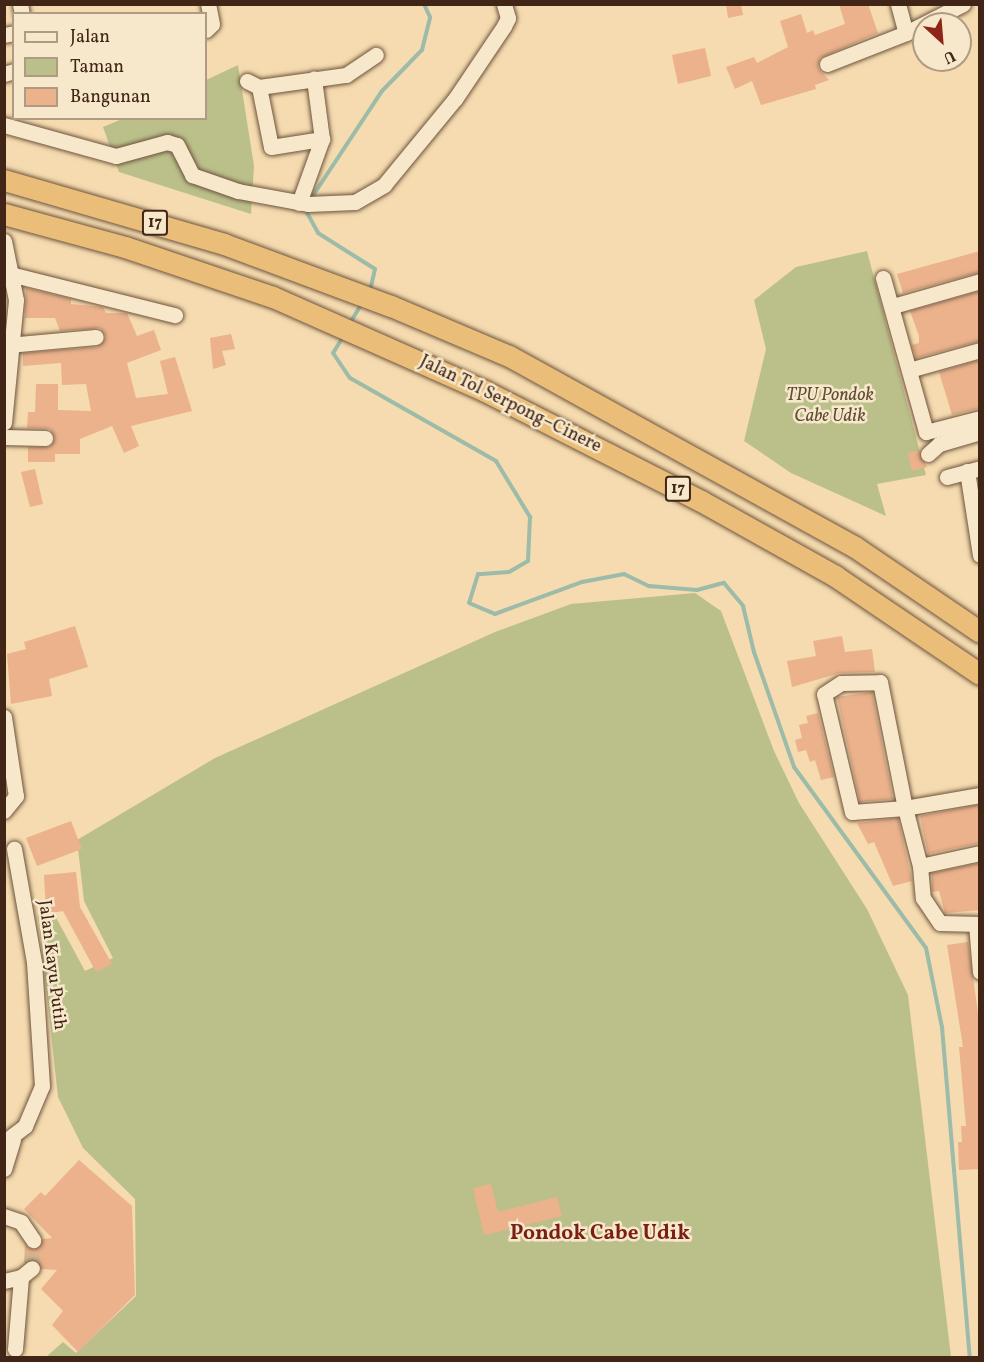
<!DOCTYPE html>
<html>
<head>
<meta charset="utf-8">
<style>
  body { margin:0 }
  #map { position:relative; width:984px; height:1362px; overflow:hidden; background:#f5dbaf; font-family:Vollkorn,serif }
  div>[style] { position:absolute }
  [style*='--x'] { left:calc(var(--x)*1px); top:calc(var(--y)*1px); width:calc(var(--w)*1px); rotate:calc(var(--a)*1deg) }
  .green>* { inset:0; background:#bbc08b }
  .stream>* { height:4px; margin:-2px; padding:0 2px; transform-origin:2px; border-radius:2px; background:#9cbba8 }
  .building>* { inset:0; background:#ebb28c }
  .minor-tunnel>* { height:15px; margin-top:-7.5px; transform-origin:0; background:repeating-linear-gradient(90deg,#d1b791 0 15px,transparent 0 23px) }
  .roads { filter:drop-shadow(0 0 2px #6e533d) drop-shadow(0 0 2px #6e533d) }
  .minor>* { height:15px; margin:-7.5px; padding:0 7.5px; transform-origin:7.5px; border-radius:7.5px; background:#f8e8cb }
  .highway>* { height:21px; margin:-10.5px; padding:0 10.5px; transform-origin:10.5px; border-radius:10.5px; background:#eabe78 }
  span { translate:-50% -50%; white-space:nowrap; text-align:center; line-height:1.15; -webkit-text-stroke:5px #f8e8cb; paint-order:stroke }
  .shield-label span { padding:2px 4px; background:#f8e8cb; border:2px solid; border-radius:4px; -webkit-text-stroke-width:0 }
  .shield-label { font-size:16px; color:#412617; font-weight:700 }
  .park-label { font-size:18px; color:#604c34; font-style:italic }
  .street-label { font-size:18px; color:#412617 }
  .quarter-label { font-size:21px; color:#7a1f14; font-weight:700 }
  .frame { position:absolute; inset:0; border:6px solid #412617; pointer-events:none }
  .legend { position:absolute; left:12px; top:12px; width:195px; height:108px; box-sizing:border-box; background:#f8e8cb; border:2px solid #af9a83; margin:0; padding:8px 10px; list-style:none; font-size:18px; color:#412617 }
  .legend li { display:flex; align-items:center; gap:12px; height:30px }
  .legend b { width:30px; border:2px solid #af9a83 }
  .north { position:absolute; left:912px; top:12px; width:60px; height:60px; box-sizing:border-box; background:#f8e8cb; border:2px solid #af9a83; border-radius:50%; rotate:154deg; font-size:16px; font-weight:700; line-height:24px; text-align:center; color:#412617 }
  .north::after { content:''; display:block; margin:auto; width:21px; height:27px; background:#8f2418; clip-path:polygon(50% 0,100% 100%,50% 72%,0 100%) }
</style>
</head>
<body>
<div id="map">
  <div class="green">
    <i style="clip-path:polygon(238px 65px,254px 166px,251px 214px,119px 172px,103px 127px,122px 119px,206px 118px,206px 80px)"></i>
    <i style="clip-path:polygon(867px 251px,926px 475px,877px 484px,886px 516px,791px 473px,744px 441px,766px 349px,754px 300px,796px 267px)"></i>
    <i style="clip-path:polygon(695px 593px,721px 611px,774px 751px,799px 803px,867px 909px,908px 995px,951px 1357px,46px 1357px,63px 1342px,76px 1353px,136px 1296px,135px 1199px,83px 1148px,58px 1097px,38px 915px,53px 912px,85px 971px,113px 958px,84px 901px,77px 840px,215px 758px,495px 632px,571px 604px)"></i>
  </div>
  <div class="stream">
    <i style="--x:314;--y:194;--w:123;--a:-56.6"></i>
    <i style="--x:382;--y:91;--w:57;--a:-45.7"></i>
    <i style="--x:422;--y:50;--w:34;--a:-76"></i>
    <i style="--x:430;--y:17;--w:14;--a:-115"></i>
    <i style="--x:306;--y:211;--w:25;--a:61"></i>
    <i style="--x:318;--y:233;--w:67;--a:32.3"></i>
    <i style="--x:375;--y:269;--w:22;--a:103"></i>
    <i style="--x:350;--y:323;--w:26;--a:-59"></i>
    <i style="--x:344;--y:335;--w:21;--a:121"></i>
    <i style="--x:333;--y:353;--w:30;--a:56"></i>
    <i style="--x:350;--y:378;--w:168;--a:29.6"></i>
    <i style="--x:496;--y:461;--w:66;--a:58.7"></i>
    <i style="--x:530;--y:517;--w:44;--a:92.6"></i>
    <i style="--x:528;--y:561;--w:22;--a:150"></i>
    <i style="--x:509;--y:572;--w:31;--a:176"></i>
    <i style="--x:478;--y:574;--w:30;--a:107"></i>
    <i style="--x:469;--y:603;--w:28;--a:23"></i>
    <i style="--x:495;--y:614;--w:93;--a:-20.2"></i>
    <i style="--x:582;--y:582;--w:43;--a:-10.8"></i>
    <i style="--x:624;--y:574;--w:28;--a:26"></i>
    <i style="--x:649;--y:586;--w:48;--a:4.8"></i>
    <i style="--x:697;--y:590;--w:28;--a:-15"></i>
    <i style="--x:724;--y:583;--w:30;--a:50"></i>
    <i style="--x:743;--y:606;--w:47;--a:76.6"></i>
    <i style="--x:754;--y:652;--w:122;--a:70.8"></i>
    <i style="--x:794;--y:767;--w:224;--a:53.9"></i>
    <i style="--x:926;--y:948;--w:81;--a:78.6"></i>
    <i style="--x:942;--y:1027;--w:332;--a:85.2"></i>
  </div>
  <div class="building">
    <i style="clip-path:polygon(726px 4px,741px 4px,743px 15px,728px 18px)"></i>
    <i style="clip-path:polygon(839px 4px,868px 4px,878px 33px,820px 58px,818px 68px,829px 80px,815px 85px,816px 89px,761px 105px,752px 81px,735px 89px,726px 67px,754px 57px,757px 63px,788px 47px,780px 21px,801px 14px,807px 33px,813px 30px,815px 35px,845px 24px)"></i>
    <i style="clip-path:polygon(705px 48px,711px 76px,678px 84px,672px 55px)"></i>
    <i style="clip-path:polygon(980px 251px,980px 272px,903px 293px,897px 274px)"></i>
    <i style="clip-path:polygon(26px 288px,71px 299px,71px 304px,103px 307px,106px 313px,127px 313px,137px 336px,154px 330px,161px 350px,127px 363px,136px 398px,168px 394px,160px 361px,175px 357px,192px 411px,131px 426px,139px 446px,124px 453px,112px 426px,80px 439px,80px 454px,55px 454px,55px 462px,28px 462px,28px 447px,49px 447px,55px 439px,50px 429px,27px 428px,28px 412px,35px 412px,36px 384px,58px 384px,58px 410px,91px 411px,86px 384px,62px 385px,61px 363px,23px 366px,23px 353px,97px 347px,106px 337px,100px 328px,60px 331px,55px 318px,25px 318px)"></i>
    <i style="clip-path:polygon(980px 291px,980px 341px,916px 358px,912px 345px,919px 343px,919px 336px,910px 311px)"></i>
    <i style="clip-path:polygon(231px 334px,235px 349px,222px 351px,226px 365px,213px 369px,210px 338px)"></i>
    <i style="clip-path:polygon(980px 360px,980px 408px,952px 415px,939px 372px)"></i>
    <i style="clip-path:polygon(919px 450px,927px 467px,912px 471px,908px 453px)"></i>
    <i style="clip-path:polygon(35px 469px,43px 504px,30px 507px,21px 472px)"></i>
    <i style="clip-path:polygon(75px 626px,88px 667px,49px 679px,52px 696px,11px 704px,7px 654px,26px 649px,24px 642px)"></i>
    <i style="clip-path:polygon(842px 636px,845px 652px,872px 649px,875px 672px,840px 673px,792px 687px,787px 661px,816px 656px,813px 641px)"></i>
    <i style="clip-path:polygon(872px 692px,893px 799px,860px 802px,837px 697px)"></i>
    <i style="clip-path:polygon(818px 713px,834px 777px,821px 780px,815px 760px,810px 762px,806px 750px,798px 752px,795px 740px,802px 738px,799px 725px,808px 723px,806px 716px)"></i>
    <i style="clip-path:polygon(978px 805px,980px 843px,928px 854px,920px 816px)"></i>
    <i style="clip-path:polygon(898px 818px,912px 881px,893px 886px,874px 842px,868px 844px,857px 823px)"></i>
    <i style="clip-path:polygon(71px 821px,82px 849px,37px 866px,26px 838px)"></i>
    <i style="clip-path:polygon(980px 863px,980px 910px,945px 913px,939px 891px,932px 892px,932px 873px)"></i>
    <i style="clip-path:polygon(76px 872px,80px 907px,112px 964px,96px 972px,63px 911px,46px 914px,44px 875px)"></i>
    <i style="clip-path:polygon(968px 942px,980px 1027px,980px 1169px,959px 1170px,958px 1142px,962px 1142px,961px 1126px,966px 1126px,959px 1047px,963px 1047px,947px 945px)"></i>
    <i style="clip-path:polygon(79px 1160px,132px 1206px,135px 1295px,78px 1352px,52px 1325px,63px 1311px,41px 1289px,57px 1270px,41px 1269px,35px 1259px,24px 1262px,25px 1245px,34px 1250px,43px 1239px,52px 1238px,24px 1209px,41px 1192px,45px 1196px)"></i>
    <i style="clip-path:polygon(491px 1184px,498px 1212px,557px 1197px,562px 1216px,484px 1235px,473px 1188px)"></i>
  </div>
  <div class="minor-tunnel">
    <i style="--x:32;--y:1268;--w:28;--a:-88"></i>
  </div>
  <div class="roads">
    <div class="minor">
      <i style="--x:20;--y:4;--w:10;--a:79"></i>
      <i style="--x:898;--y:4;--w:30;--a:75"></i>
      <i style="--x:906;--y:33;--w:64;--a:-27"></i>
      <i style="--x:206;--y:30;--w:8;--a:-45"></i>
      <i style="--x:212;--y:24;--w:20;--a:-101"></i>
      <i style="--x:4;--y:35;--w:10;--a:-11"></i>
      <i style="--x:827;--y:64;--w:85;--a:-21.4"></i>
      <i style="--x:4;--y:74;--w:10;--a:-17"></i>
      <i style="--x:247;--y:81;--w:13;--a:27"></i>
      <i style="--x:259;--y:87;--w:88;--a:-7.9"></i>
      <i style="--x:346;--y:75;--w:36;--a:-34"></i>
      <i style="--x:259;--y:87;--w:61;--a:78.7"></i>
      <i style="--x:271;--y:147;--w:52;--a:-8.9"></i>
      <i style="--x:4;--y:125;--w:116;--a:15.5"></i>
      <i style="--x:116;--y:156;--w:53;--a:-15.4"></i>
      <i style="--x:167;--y:142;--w:10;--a:17"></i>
      <i style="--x:177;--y:145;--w:34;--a:63"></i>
      <i style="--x:192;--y:175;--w:49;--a:19.2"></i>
      <i style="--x:238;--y:191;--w:71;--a:10.5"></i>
      <i style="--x:308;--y:204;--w:47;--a:-2.4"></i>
      <i style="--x:355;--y:202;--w:34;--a:-30"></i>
      <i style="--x:384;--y:185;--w:112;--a:-50.5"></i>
      <i style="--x:455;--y:99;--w:88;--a:-56.1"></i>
      <i style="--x:504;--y:26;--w:9;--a:-63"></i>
      <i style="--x:508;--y:18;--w:15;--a:-106"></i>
      <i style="--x:299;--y:203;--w:68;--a:-70.2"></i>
      <i style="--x:322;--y:139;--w:61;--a:-97.6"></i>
      <i style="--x:4;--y:241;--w:60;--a:78.5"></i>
      <i style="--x:16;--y:300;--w:123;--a:95.6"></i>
      <i style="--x:14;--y:275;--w:166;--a:14"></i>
      <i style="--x:883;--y:278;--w:160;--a:74.4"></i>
      <i style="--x:926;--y:432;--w:56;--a:-14.5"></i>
      <i style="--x:893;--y:306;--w:91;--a:-16"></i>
      <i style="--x:8;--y:345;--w:88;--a:-5.2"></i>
      <i style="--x:909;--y:370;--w:74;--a:-15.7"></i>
      <i style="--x:4;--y:437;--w:41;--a:1.4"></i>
      <i style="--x:928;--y:454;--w:15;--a:-42"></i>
      <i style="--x:939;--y:444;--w:43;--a:-16.3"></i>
      <i style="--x:967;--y:471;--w:85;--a:81.2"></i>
      <i style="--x:947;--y:477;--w:34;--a:-15"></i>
      <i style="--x:4;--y:717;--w:80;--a:81.4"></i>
      <i style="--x:16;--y:796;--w:19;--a:129"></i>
      <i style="--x:980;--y:795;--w:76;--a:170.2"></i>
      <i style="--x:905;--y:808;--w:53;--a:175.7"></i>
      <i style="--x:852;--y:812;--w:121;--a:-103.3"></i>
      <i style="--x:824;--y:694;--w:20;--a:-33"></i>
      <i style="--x:841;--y:683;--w:39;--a:-1"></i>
      <i style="--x:880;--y:682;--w:128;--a:78.8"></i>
      <i style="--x:905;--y:808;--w:60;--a:75.5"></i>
      <i style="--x:920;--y:866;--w:32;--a:85"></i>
      <i style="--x:923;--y:898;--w:30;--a:56"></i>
      <i style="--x:940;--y:923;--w:40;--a:1.4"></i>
      <i style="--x:920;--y:866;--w:61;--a:-12.2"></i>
      <i style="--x:976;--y:924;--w:48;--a:85.2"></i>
      <i style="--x:4;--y:1142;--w:26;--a:-37"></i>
      <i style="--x:25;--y:1126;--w:43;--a:-67"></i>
      <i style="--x:42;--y:1086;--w:124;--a:-93.7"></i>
      <i style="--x:34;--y:962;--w:115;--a:-100"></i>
      <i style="--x:4;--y:1169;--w:31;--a:-73"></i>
      <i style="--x:4;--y:1216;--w:18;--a:19"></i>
      <i style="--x:21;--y:1222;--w:22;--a:56"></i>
      <i style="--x:4;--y:1281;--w:17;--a:-13"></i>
      <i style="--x:21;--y:1277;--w:14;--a:-39"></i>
      <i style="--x:15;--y:1349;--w:72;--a:-85.2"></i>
    </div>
    <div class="highway">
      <i style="--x:4;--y:180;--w:229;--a:16.2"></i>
      <i style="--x:224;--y:244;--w:178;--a:20.4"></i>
      <i style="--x:391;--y:306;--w:128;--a:23"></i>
      <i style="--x:509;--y:356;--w:395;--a:28.9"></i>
      <i style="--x:855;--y:547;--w:151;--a:34.2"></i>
      <i style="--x:4;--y:214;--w:125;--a:15.3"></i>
      <i style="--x:125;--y:247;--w:156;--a:18.7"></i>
      <i style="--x:273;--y:297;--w:232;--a:23.9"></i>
      <i style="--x:485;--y:391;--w:242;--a:27"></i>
      <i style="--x:701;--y:501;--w:154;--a:29.2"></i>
      <i style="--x:835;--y:576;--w:175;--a:34.1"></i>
    </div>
  </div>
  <div class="shield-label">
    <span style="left:155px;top:223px">17</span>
    <span style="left:678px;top:489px">17</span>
  </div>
  <div class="park-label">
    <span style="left:830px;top:407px">TPU Pondok<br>Cabe Udik</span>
  </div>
  <div class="street-label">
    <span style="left:510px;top:405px;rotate:26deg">Jalan Tol Serpong–Cinere</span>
    <span style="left:51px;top:965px;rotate:83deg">Jalan Kayu Putih</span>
  </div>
  <div class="quarter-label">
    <span style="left:600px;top:1234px">Pondok Cabe Udik</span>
  </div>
  <div class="frame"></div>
  <ul class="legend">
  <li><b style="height:8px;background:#f8e8cb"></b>Jalan</li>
  <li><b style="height:16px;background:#bbc08b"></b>Taman</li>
  <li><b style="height:16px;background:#ebb28c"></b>Bangunan</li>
  </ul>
  <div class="north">U</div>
</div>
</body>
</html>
